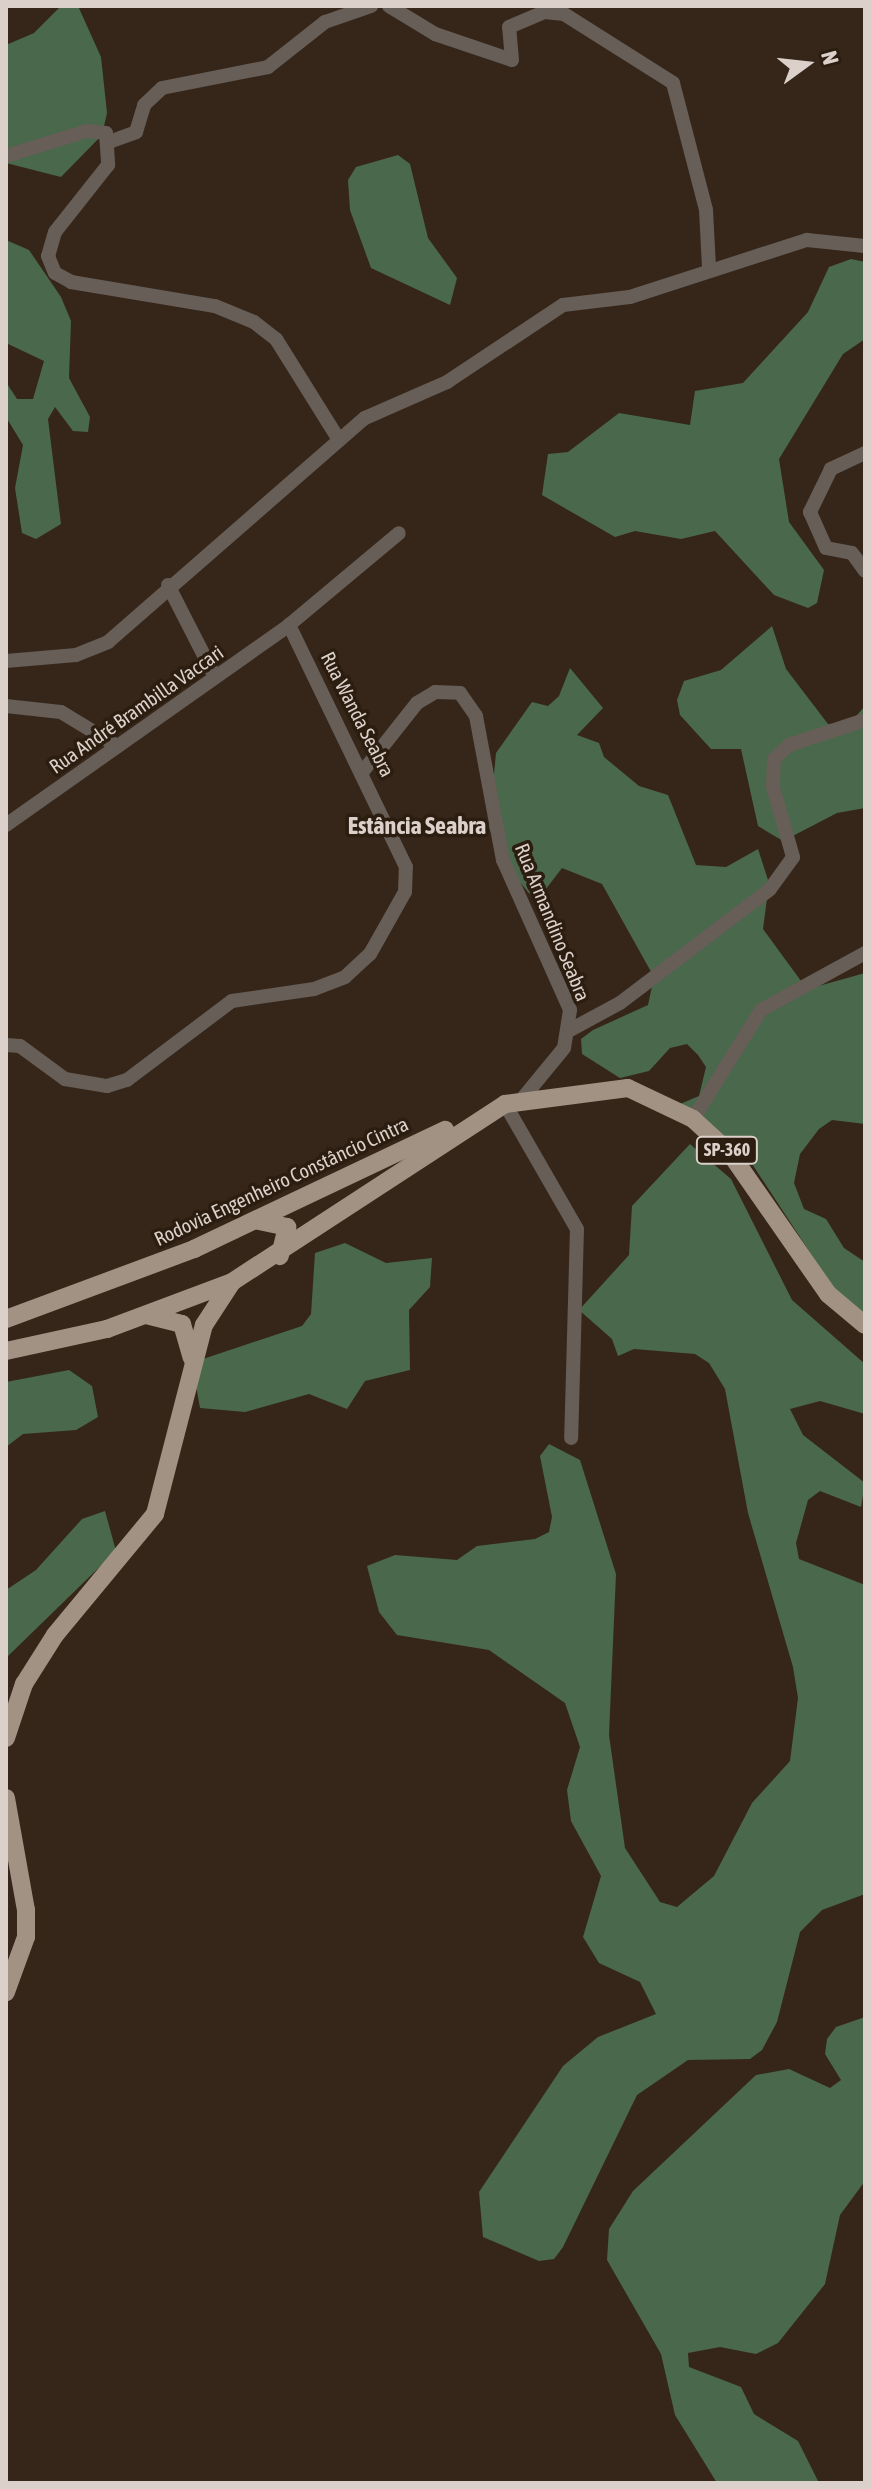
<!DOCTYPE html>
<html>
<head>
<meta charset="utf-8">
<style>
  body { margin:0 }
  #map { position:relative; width:871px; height:2489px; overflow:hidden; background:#36261a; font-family:"Asap Condensed",sans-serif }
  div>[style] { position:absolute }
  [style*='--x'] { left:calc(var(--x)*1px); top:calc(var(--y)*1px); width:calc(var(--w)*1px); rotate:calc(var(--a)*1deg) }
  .forest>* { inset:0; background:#49684c }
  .minor>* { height:14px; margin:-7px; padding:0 7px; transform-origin:7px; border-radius:7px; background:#665e57 }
  .major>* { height:18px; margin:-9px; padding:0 9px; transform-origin:9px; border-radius:9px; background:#a19284 }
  span { translate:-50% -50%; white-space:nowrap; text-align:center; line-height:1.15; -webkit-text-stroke:7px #2c1d11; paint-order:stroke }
  .shield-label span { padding:2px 6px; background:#2c1d11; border:2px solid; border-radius:6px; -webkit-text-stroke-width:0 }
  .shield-label { font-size:18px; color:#dcd1ca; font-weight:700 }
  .street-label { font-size:20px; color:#dcd1ca }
  .quarter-label { font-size:24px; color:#dcd1ca; font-weight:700 }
  .frame { position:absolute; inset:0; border:8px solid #dcd1ca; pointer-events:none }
  .north { position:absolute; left:767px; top:24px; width:80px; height:80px; -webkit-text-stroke:6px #2c1d11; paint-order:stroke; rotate:75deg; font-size:22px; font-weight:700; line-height:32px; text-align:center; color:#dcd1ca }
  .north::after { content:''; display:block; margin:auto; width:28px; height:36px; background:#dcd1ca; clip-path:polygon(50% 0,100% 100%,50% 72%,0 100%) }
</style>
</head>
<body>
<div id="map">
  <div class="forest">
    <i style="clip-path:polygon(61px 6px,78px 6px,101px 57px,107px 113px,102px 135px,61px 177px,6px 163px,6px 45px,34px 33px)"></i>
    <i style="clip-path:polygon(398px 155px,410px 164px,428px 238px,457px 278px,450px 305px,371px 268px,350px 210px,348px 180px,356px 167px)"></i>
    <i style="clip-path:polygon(6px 240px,29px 250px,61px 297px,71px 321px,69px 378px,90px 417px,88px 432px,73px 431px,55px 407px,48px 419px,61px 524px,36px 539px,22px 533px,15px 488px,23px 445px,6px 417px,6px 382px,17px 399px,33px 399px,44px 361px,6px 343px)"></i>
    <i style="clip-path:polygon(851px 259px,865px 262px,865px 339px,843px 354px,779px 459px,789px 522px,824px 570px,817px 603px,808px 608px,774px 595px,715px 531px,681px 539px,635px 531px,615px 537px,542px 495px,548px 454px,568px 452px,619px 413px,690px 425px,695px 391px,743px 383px,808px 312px,829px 267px)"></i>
    <i style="clip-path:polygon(772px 626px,786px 669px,828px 724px,850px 723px,865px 706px,865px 808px,837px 813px,783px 841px,758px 826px,741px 749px,711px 749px,680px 715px,677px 700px,684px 681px,721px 670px)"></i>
    <i style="clip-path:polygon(570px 668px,603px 708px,577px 735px,599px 743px,604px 757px,639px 786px,668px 795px,696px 865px,726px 867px,758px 849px,769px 883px,763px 929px,801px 981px,815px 987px,865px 973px,865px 1124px,832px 1120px,819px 1129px,800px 1154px,794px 1183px,804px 1209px,826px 1219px,844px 1248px,865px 1262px,865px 1318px,847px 1309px,741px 1147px,673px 1107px,699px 1096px,706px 1067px,698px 1055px,687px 1044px,670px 1048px,649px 1071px,620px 1078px,582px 1054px,581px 1039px,593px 1030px,648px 1005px,654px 977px,602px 884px,562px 868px,536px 902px,499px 856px,489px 827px,496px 753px,532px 702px,548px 706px,559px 696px)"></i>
    <i style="clip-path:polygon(690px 1144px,731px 1179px,792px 1300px,865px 1364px,865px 1414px,820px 1401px,790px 1409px,803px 1435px,865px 1483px,861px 1507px,820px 1491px,808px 1500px,796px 1543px,799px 1559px,865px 1585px,865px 1894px,822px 1910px,800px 1932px,777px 2022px,762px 2050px,750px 2059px,688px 2060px,637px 2095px,563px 2247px,554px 2259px,539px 2261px,483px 2237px,479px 2192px,563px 2066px,598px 2037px,656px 2014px,640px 1982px,599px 1963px,583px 1937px,601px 1876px,571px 1821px,567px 1790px,580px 1747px,565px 1703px,489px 1650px,397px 1635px,379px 1612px,367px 1566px,395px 1555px,457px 1560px,477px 1546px,535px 1539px,549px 1532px,552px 1517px,540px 1456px,549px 1444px,580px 1460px,616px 1574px,609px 1735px,625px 1848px,660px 1902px,677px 1907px,714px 1876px,752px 1803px,790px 1761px,798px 1698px,793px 1667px,748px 1513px,725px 1389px,709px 1363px,695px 1354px,634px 1349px,618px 1356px,612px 1339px,579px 1310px,629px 1255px,632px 1206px)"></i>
    <i style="clip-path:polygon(345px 1243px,386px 1263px,432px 1258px,430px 1287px,409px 1310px,410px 1370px,365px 1381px,347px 1409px,309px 1394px,245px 1412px,200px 1408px,194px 1374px,200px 1360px,302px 1326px,311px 1314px,315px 1253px)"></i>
    <i style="clip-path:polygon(69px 1370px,92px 1386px,98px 1417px,76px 1430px,23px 1434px,6px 1447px,6px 1382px)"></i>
    <i style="clip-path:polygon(105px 1511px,116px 1551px,6px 1658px,6px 1590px,36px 1570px,82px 1519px)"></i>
    <i style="clip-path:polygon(865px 2017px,865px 2181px,840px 2215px,825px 2284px,778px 2343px,756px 2354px,720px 2347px,688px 2353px,689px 2367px,741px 2387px,754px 2414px,798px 2441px,819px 2483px,717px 2483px,675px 2415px,661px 2354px,607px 2260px,609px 2229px,633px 2191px,756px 2075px,789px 2069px,830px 2088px,841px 2080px,825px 2054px,827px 2039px,836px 2027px)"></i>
  </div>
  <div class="minor">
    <i style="--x:389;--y:6;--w:54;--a:31.3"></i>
    <i style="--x:435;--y:34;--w:81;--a:18.7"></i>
    <i style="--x:512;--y:60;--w:33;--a:-95"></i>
    <i style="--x:509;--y:27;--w:39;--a:-23"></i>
    <i style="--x:545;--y:12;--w:19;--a:6"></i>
    <i style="--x:564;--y:14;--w:129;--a:32.3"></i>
    <i style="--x:673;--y:83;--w:131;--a:75.4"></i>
    <i style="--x:706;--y:210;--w:57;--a:87"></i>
    <i style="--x:109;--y:142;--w:29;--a:-20"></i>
    <i style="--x:136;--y:132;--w:28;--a:-73"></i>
    <i style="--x:144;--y:105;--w:25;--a:-43"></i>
    <i style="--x:162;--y:88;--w:108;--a:-11.2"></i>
    <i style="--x:268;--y:67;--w:73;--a:-38.3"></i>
    <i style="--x:325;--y:22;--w:49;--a:-19.2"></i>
    <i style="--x:6;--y:156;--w:85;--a:-17.2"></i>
    <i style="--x:87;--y:131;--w:19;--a:6"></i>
    <i style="--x:106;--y:133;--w:32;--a:86"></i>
    <i style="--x:108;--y:165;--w:85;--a:128.3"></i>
    <i style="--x:55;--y:232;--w:25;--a:106"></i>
    <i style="--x:48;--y:256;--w:18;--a:68"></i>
    <i style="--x:55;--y:273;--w:18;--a:29"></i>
    <i style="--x:71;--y:282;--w:146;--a:9.5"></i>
    <i style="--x:215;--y:306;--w:42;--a:22.3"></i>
    <i style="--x:254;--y:322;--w:28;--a:38"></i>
    <i style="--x:276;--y:339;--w:119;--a:58"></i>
    <i style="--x:865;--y:453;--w:38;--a:155"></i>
    <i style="--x:831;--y:469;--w:48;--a:116"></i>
    <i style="--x:810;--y:512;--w:39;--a:66"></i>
    <i style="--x:826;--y:548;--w:26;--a:11"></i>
    <i style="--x:852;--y:553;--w:22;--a:54"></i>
    <i style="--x:168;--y:585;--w:103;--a:62.9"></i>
    <i style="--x:6;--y:661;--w:70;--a:-4.9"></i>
    <i style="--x:76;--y:655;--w:35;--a:-22"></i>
    <i style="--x:108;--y:642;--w:341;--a:-41.1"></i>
    <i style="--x:365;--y:418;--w:90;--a:-23.7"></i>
    <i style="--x:447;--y:382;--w:139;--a:-33.6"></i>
    <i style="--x:563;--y:305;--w:67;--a:-6.8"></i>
    <i style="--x:630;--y:297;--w:186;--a:-17.9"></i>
    <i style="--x:807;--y:240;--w:58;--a:5.9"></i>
    <i style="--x:6;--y:706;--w:55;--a:6.2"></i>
    <i style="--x:61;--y:712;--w:66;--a:31.3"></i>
    <i style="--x:364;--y:770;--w:85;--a:-51.7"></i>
    <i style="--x:417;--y:703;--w:21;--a:-31"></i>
    <i style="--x:435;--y:692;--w:25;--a:2"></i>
    <i style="--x:460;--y:693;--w:28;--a:55"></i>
    <i style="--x:476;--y:716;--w:147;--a:79.4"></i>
    <i style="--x:503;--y:860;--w:164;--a:65.9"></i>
    <i style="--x:570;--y:1010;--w:38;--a:99"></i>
    <i style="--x:564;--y:1048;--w:65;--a:129.4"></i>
    <i style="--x:6;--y:825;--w:347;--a:-35.2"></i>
    <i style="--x:289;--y:625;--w:143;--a:-39.9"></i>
    <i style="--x:570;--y:1030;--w:57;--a:-28.4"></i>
    <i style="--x:620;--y:1003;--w:188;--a:-37.2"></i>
    <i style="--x:770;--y:889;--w:39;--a:-54"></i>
    <i style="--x:793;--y:857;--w:73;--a:-105.9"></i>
    <i style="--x:773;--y:787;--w:28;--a:-88"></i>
    <i style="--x:774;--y:759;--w:21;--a:-43"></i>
    <i style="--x:789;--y:745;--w:80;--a:-18.2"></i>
    <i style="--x:6;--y:1045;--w:14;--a:4"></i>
    <i style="--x:20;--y:1046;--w:56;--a:36.3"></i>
    <i style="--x:65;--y:1079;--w:43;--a:9.5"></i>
    <i style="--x:107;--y:1086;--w:21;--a:-17"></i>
    <i style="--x:127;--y:1080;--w:131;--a:-37"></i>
    <i style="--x:232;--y:1001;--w:83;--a:-8.3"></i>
    <i style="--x:314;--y:989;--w:33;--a:-21"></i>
    <i style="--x:345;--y:977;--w:34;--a:-43"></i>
    <i style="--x:370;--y:954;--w:71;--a:-60.6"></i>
    <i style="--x:405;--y:892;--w:25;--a:-88"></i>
    <i style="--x:406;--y:867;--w:269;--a:-115.8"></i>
    <i style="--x:505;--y:1104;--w:144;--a:60.1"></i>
    <i style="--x:577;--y:1229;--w:209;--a:91.6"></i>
    <i style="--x:693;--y:1119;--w:128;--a:-58"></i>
    <i style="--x:761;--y:1010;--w:119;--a:-28.7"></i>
  </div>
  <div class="major">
    <i style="--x:259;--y:1221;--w:29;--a:12"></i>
    <i style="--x:287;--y:1227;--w:30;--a:104"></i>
    <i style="--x:146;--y:1315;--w:37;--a:14"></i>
    <i style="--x:182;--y:1324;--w:35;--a:74"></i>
    <i style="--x:6;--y:1319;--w:201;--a:-20.4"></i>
    <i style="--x:194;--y:1249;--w:278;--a:-25.4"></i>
    <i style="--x:6;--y:1351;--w:103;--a:-12.3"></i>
    <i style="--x:107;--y:1329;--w:134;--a:-20.6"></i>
    <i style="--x:232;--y:1282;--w:326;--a:-33.1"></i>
    <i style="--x:505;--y:1104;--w:124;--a:-7.4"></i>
    <i style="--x:628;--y:1088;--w:72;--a:25.5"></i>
    <i style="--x:693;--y:1119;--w:50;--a:42.6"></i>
    <i style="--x:730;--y:1153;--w:172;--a:55.2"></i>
    <i style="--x:828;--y:1294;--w:48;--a:40"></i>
    <i style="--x:6;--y:1738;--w:57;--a:-71.6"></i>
    <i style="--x:24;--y:1684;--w:58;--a:-57.7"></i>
    <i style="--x:55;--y:1635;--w:157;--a:-50.4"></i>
    <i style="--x:155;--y:1514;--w:195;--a:-75.5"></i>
    <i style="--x:204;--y:1325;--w:51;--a:-56.9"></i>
    <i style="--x:6;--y:1798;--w:114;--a:79.9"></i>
    <i style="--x:26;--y:1910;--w:27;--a:90"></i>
    <i style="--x:26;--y:1937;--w:59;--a:110"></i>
  </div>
  <div class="shield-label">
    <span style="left:727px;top:1150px">SP-360</span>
  </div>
  <div class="street-label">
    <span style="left:136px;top:709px;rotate:-35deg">Rua André Brambilla Vaccari</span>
    <span style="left:358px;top:714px;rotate:63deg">Rua Wanda Seabra</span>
    <span style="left:553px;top:922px;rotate:68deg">Rua Armandino Seabra</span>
    <span style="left:281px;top:1181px;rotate:-25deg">Rodovia Engenheiro Constâncio Cintra</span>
  </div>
  <div class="quarter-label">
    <span style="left:417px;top:826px">Estância Seabra</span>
  </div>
  <div class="frame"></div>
  <div class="north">N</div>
</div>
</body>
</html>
